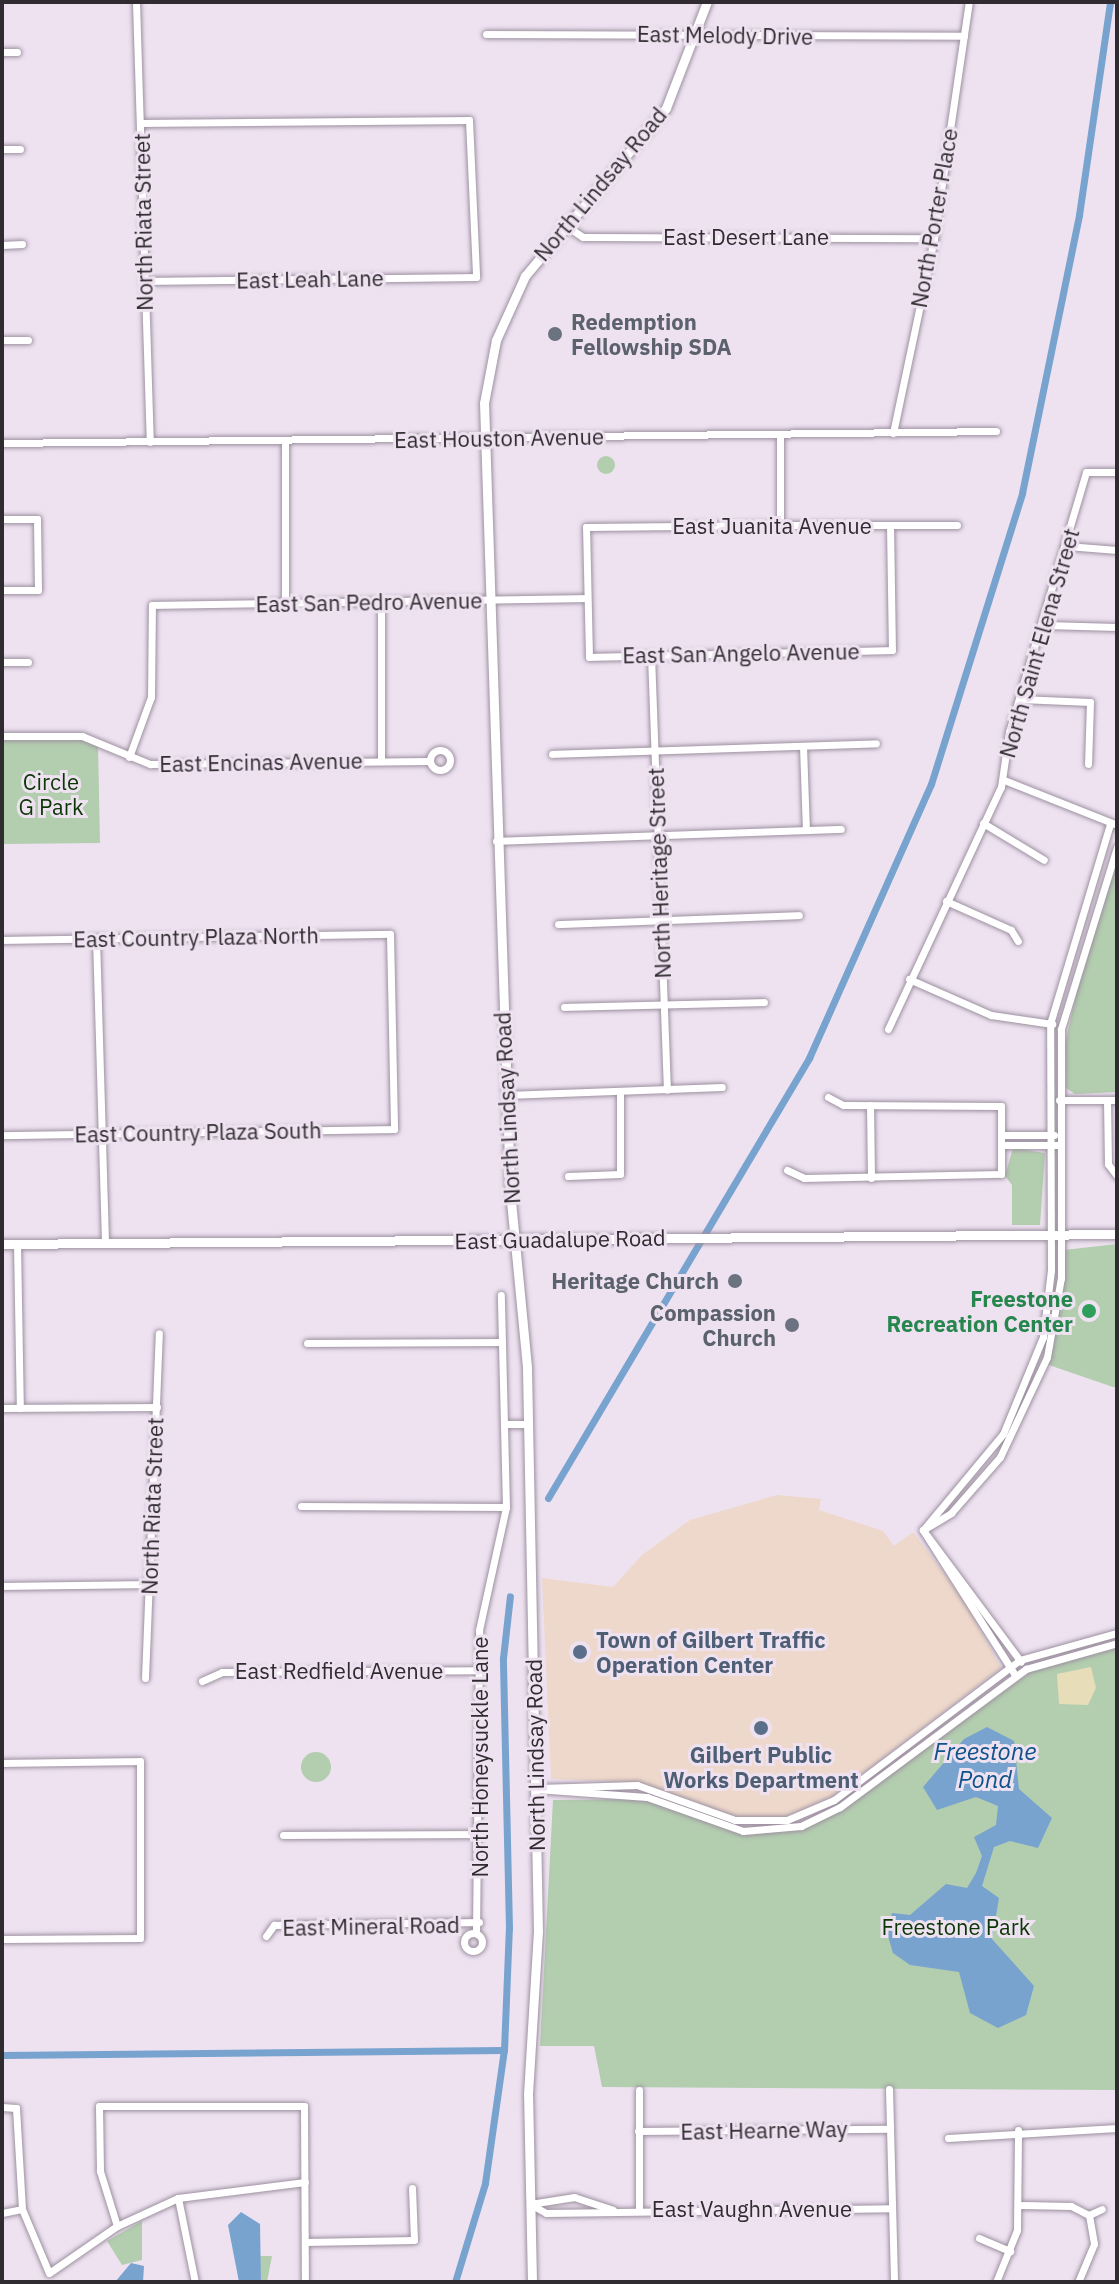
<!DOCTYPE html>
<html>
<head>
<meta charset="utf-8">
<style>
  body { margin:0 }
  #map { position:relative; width:1119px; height:2284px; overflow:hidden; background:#eee2f1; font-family:"IBM Plex Sans",sans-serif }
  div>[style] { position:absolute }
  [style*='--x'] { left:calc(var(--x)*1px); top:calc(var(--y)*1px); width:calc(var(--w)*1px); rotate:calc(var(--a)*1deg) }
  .industrial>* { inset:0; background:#eed8cb }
  .green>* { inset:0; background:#b3cdaf }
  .round { border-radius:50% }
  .sand>* { inset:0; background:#e7ddb8 }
  .water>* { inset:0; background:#78a3cf }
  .canal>* { height:7px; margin:-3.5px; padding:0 3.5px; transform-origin:3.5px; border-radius:3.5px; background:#78a3cf }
  .roads { filter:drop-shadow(0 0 2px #9d91a0) drop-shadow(0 0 2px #9d91a0) }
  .minor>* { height:7px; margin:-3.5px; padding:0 3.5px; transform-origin:3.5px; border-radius:3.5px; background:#fff }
  .minor>.ring { margin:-3.5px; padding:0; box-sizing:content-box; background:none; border:7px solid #fff; border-radius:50% }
  .major>* { height:9px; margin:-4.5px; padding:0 4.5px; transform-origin:4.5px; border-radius:4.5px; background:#fff }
  .dots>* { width:22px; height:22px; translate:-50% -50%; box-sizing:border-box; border:4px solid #eee2f1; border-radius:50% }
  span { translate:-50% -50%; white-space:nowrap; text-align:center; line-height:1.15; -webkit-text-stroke:6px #eee2f1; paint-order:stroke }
  .street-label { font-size:22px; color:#302b31 }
  .worship-label { font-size:22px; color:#5b616d; font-weight:700 }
  .left { translate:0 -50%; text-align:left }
  .right { translate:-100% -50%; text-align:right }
  .park-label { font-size:22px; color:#0c3605 }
  .leisure-label { font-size:22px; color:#27864d; font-weight:700 }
  .service-label { font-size:22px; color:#4e5e75; font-weight:700 }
  .water-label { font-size:24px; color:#105289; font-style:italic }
  .frame { position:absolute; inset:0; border:4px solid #302b31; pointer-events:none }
</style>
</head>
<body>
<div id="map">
  <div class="industrial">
    <i style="clip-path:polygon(777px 1495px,821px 1499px,819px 1510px,883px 1531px,894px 1546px,913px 1532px,962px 1597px,1001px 1668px,833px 1796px,784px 1817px,743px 1819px,641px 1783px,551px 1779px,542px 1578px,613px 1587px,642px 1555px,690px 1520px)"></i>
  </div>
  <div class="green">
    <i class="round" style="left:597px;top:456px;width:18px;height:18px"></i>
    <i style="clip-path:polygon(70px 737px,98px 744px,100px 843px,2px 844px,2px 738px)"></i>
    <i style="clip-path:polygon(1117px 864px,1117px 1092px,1075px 1094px,1066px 1088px,1065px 1044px,1087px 946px)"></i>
    <i style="clip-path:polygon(1013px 1148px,1045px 1153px,1040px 1225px,1012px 1225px,1012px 1185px,1005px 1176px)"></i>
    <i style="clip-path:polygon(1117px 1244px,1117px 1387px,1113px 1387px,1049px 1365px,1064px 1250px)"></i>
    <i style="clip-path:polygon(1117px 1647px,1117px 2090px,602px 2087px,594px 2046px,540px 2046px,553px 1800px,640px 1799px,749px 1835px,803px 1829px,840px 1811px,1040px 1665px)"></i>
    <i class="round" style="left:301px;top:1752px;width:30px;height:30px"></i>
    <i style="clip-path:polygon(142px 2221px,142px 2260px,122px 2265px,107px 2241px)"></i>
    <i style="clip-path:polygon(260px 2256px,272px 2256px,267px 2282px,261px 2282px)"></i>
  </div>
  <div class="sand">
    <i style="clip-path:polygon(1091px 1667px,1096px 1688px,1088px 1705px,1059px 1704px,1057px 1674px)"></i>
  </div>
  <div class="water">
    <i style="clip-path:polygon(987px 1727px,1014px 1741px,1019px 1789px,1052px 1818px,1038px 1848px,1010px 1841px,994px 1847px,982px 1886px,999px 1898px,992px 1939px,1034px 1986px,1026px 2015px,998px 2028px,970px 2013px,959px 1972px,910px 1965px,893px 1953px,887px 1933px,892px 1913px,910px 1915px,946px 1884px,967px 1888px,976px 1873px,982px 1856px,974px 1837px,996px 1825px,998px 1806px,976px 1797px,937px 1810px,923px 1787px,964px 1739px)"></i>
    <i style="clip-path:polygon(241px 2212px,260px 2224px,261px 2282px,239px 2282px,228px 2225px)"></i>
    <i style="clip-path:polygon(131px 2263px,144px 2266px,143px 2282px,115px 2282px)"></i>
  </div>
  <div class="canal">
    <i style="--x:548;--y:1498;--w:512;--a:-59.32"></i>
    <i style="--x:809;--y:1058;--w:300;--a:-66"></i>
    <i style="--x:931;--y:784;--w:305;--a:-72.6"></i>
    <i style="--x:1022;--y:493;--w:284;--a:-78.4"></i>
    <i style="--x:1079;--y:215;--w:215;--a:-81.7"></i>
    <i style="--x:2;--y:2055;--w:502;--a:-0.57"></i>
    <i style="--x:455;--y:2282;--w:103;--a:-73.1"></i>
    <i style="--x:485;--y:2183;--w:134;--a:-81.9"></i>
    <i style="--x:504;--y:2050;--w:122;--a:-87.7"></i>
    <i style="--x:509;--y:1928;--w:270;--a:-91.3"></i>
    <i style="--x:503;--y:1658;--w:62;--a:-83.6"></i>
  </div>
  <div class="roads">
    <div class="minor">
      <i style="--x:136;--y:2;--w:440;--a:88.2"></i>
      <i style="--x:486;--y:34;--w:478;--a:0.2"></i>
      <i style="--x:2;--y:52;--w:15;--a:0"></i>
      <i style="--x:141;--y:123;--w:328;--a:-0.5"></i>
      <i style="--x:469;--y:120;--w:157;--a:87.4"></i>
      <i style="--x:476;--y:277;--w:332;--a:179.3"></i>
      <i style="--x:2;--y:149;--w:18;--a:0"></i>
      <i style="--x:562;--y:223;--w:25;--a:34"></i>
      <i style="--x:583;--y:237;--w:351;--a:0.2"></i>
      <i style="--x:2;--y:245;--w:20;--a:-3"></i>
      <i style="--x:2;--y:340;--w:26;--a:0"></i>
      <i style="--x:893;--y:433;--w:199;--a:-78.1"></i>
      <i style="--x:934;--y:238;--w:239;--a:-81.6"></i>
      <i style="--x:780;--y:436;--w:89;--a:90"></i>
      <i style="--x:285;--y:441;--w:162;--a:90"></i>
      <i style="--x:2;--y:443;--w:994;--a:-0.69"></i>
      <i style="--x:2;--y:519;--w:35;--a:0"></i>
      <i style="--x:37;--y:519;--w:71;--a:89.2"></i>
      <i style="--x:38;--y:590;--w:36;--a:180"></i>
      <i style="--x:890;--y:525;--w:125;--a:89.1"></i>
      <i style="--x:892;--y:650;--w:303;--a:178.7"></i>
      <i style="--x:589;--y:657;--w:130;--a:-91.3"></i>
      <i style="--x:586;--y:527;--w:194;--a:-0.6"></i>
      <i style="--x:780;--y:525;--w:177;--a:0"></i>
      <i style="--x:1067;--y:546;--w:50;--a:4.6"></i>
      <i style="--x:381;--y:602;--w:158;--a:90"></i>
      <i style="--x:1045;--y:625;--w:72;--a:1.6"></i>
      <i style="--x:651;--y:655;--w:435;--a:87.9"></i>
      <i style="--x:2;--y:662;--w:26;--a:0"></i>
      <i style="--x:1020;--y:699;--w:70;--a:2.5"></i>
      <i style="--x:1090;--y:702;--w:62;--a:91.8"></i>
      <i style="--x:2;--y:736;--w:80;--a:0"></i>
      <i style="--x:82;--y:736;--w:74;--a:22.4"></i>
      <i style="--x:150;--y:764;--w:280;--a:-0.6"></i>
      <i style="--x:803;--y:746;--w:84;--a:88"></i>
      <i class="ring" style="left:430px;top:750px;width:13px;height:13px"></i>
      <i style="--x:552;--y:754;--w:324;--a:-1.9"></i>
      <i style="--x:129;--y:757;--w:64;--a:-69.9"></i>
      <i style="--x:151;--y:697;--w:92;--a:-89.4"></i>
      <i style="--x:152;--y:605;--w:435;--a:-0.9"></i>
      <i style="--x:1004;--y:780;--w:122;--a:21.7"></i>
      <i style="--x:983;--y:823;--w:71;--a:31.2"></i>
      <i style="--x:496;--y:841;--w:345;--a:-2"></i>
      <i style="--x:946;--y:901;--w:71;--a:24"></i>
      <i style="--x:1011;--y:930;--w:13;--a:58"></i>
      <i style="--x:558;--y:924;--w:241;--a:-2.1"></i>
      <i style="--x:96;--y:938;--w:305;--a:88.3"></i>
      <i style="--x:2;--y:940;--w:388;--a:-0.9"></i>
      <i style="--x:390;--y:934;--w:195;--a:88.8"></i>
      <i style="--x:394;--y:1129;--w:392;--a:179.1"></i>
      <i style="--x:909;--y:979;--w:90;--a:23.7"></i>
      <i style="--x:991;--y:1015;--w:62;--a:8.4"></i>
      <i style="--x:564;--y:1007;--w:200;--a:-1.4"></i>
      <i style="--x:888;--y:1029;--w:267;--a:-65"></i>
      <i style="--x:1001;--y:787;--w:56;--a:-81.7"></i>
      <i style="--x:1009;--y:732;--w:271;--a:-73.5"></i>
      <i style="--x:1086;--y:472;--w:31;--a:0"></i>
      <i style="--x:506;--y:1095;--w:216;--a:-2.1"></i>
      <i style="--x:1059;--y:1100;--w:58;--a:0"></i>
      <i style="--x:1107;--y:1100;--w:64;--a:89.1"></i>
      <i style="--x:1108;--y:1164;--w:15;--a:53"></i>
      <i style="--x:870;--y:1105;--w:73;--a:89.2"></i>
      <i style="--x:1003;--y:1135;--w:51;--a:0"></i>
      <i style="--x:1003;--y:1145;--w:58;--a:0"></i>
      <i style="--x:787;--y:1170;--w:19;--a:25"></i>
      <i style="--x:804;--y:1178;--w:197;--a:-1.2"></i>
      <i style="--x:1001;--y:1174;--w:68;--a:-90"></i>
      <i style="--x:1001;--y:1106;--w:158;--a:-179.6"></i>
      <i style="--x:843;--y:1105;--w:17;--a:-152"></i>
      <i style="--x:568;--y:1176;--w:52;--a:-2.2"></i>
      <i style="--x:620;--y:1174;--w:83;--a:-90"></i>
      <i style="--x:17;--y:1244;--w:164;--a:89"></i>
      <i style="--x:307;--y:1343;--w:195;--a:-0.3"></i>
      <i style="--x:2;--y:1408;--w:155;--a:-0.4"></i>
      <i style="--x:504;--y:1424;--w:23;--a:0"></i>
      <i style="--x:301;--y:1506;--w:205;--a:0.3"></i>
      <i style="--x:923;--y:1530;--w:33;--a:-31"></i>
      <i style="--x:951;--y:1513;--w:74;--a:-48.8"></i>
      <i style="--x:1000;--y:1457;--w:110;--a:-64.8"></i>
      <i style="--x:1047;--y:1357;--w:80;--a:-80"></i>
      <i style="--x:1061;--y:1278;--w:249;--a:-90"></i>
      <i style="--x:1061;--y:1029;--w:190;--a:-72.9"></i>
      <i style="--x:923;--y:1530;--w:164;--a:53.4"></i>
      <i style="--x:2;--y:1586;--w:147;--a:-0.8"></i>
      <i style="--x:1015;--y:1675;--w:172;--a:-122.4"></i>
      <i style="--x:923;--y:1530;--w:125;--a:-50.2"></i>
      <i style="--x:1003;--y:1434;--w:105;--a:-67.6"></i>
      <i style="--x:1043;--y:1337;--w:67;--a:-83.2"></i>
      <i style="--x:1051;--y:1270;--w:246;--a:-90.2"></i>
      <i style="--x:1050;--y:1024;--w:209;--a:-73.3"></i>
      <i style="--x:145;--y:1678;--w:345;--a:-87.7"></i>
      <i style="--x:202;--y:1681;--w:22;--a:-24"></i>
      <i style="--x:222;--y:1672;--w:255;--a:-0.4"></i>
      <i style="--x:2;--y:1763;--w:138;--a:-0.8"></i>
      <i style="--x:140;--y:1761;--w:177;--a:90"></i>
      <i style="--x:140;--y:1938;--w:138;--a:179.6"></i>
      <i style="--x:539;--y:1788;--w:98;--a:-1.8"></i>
      <i style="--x:637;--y:1785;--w:104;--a:19.7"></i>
      <i style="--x:735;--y:1820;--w:52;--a:0"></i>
      <i style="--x:787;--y:1820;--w:51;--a:-23.1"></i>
      <i style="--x:834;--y:1800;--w:233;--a:-37"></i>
      <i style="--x:1020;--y:1660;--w:101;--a:-15.6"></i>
      <i style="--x:536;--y:1789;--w:111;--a:4.1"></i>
      <i style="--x:647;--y:1797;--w:102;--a:19.5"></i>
      <i style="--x:743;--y:1831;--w:58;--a:-4.9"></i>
      <i style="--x:801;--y:1826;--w:43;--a:-26"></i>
      <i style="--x:840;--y:1807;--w:232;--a:-36.6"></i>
      <i style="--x:1026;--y:1669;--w:95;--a:-15.9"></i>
      <i style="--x:283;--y:1835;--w:197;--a:-0.3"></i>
      <i class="ring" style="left:464px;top:1933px;width:11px;height:11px"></i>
      <i style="--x:476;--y:1933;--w:303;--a:-89.4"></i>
      <i style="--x:479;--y:1630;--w:126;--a:-77.6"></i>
      <i style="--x:506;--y:1507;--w:212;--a:-91.4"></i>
      <i style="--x:266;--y:1936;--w:14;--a:-54"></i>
      <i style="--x:274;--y:1925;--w:205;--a:-0.8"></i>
      <i style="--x:889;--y:2089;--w:193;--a:88.5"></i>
      <i style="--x:2;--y:2107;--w:14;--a:4"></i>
      <i style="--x:16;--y:2108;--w:101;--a:86.6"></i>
      <i style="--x:22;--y:2209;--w:69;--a:67.1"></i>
      <i style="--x:49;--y:2273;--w:83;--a:-34.7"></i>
      <i style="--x:117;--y:2226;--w:67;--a:-24.7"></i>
      <i style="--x:178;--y:2198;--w:128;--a:-7.2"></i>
      <i style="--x:638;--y:2131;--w:252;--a:-0.5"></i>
      <i style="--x:948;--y:2138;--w:169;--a:-3.4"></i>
      <i style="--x:178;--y:2198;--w:86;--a:78.6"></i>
      <i style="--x:530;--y:2204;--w:18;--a:29"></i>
      <i style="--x:546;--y:2213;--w:346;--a:-0.8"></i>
      <i style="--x:530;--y:2204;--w:45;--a:-9"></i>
      <i style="--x:574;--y:2197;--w:41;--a:18.4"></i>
      <i style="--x:1018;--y:2205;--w:53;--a:1.1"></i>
      <i style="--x:1071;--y:2206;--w:20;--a:27"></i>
      <i style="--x:1089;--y:2215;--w:29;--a:80"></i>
      <i style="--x:1094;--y:2244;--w:41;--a:112.8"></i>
      <i style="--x:639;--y:2210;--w:120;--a:-90"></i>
      <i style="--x:2;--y:2213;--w:20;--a:-11"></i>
      <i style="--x:1089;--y:2215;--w:14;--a:-25"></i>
      <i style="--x:117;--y:2226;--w:58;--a:-107.2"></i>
      <i style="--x:100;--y:2171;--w:65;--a:-90.9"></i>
      <i style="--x:99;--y:2106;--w:205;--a:0"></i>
      <i style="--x:304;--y:2106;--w:176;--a:89.7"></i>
      <i style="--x:979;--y:2238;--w:34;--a:23"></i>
      <i style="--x:305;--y:2242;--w:109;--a:-1.1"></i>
      <i style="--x:414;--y:2240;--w:52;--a:-92.2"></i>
      <i style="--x:996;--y:2282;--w:56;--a:-68"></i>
      <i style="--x:1017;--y:2230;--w:100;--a:-89.4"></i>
    </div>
    <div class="major">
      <i style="--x:2;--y:1244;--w:1115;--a:-0.51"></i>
      <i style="--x:532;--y:2282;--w:188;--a:-91.2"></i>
      <i style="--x:528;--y:2094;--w:162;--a:-86.5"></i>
      <i style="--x:538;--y:1932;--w:565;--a:-91.12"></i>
      <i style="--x:527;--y:1367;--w:178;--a:-95.5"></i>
      <i style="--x:510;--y:1190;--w:787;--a:-91.89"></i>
      <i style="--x:484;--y:403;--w:64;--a:-79.2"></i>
      <i style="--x:496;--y:340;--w:70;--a:-65.6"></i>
      <i style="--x:525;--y:276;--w:219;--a:-50"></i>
      <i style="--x:666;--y:108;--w:114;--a:-68.9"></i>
    </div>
  </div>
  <div class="dots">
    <i style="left:555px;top:334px;background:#6b7280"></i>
    <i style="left:735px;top:1281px;background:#6b7280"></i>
    <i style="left:1089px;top:1311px;background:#2e9e5b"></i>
    <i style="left:792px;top:1325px;background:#6b7280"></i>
    <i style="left:580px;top:1652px;background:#5c6f8a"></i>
    <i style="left:761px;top:1728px;background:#5c6f8a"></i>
  </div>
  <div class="street-label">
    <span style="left:725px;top:35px;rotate:1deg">East Melody Drive</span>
    <span style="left:600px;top:184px;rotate:-50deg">North Lindsay Road</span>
    <span style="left:934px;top:218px;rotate:-80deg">North Porter Place</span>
    <span style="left:143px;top:222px;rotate:-91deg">North Riata Street</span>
    <span style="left:746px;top:237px">East Desert Lane</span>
    <span style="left:310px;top:279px;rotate:-1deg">East Leah Lane</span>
    <span style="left:499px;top:438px;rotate:-1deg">East Houston Avenue</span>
    <span style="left:772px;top:526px">East Juanita Avenue</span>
    <span style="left:369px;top:602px;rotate:-1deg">East San Pedro Avenue</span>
    <span style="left:1039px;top:643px;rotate:-74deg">North Saint Elena Street</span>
    <span style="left:741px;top:653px;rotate:-1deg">East San Angelo Avenue</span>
    <span style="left:261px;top:762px;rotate:-1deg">East Encinas Avenue</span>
    <span style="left:659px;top:873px;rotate:-92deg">North Heritage Street</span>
    <span style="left:196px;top:937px;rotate:-1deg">East Country Plaza North</span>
    <span style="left:507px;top:1108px;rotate:-93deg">North Lindsay Road</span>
    <span style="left:198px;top:1132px;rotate:-1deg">East Country Plaza South</span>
    <span style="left:560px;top:1239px;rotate:-1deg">East Guadalupe Road</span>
    <span style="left:152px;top:1506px;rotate:-88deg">North Riata Street</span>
    <span style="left:339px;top:1671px">East Redfield Avenue</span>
    <span style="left:535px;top:1755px;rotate:-91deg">North Lindsay Road</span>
    <span style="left:480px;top:1757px;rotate:-90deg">North Honeysuckle Lane</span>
    <span style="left:371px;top:1926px;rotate:-1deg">East Mineral Road</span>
    <span style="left:764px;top:2130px;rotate:-1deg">East Hearne Way</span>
    <span style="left:752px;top:2209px">East Vaughn Avenue</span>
  </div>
  <div class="worship-label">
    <span class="left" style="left:571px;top:334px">Redemption<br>Fellowship SDA</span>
    <span class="right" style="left:719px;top:1281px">Heritage Church</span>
    <span class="right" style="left:776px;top:1325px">Compassion<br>Church</span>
  </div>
  <div class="park-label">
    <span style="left:51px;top:794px">Circle<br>G Park</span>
    <span style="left:956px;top:1927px">Freestone Park</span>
  </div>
  <div class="leisure-label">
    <span class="right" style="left:1073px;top:1311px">Freestone<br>Recreation Center</span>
  </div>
  <div class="service-label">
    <span class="left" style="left:596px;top:1652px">Town of Gilbert Traffic<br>Operation Center</span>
    <span style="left:761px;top:1767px">Gilbert Public<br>Works Department</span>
  </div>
  <div class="water-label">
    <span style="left:985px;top:1766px">Freestone<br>Pond</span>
  </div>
  <div class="frame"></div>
</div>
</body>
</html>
